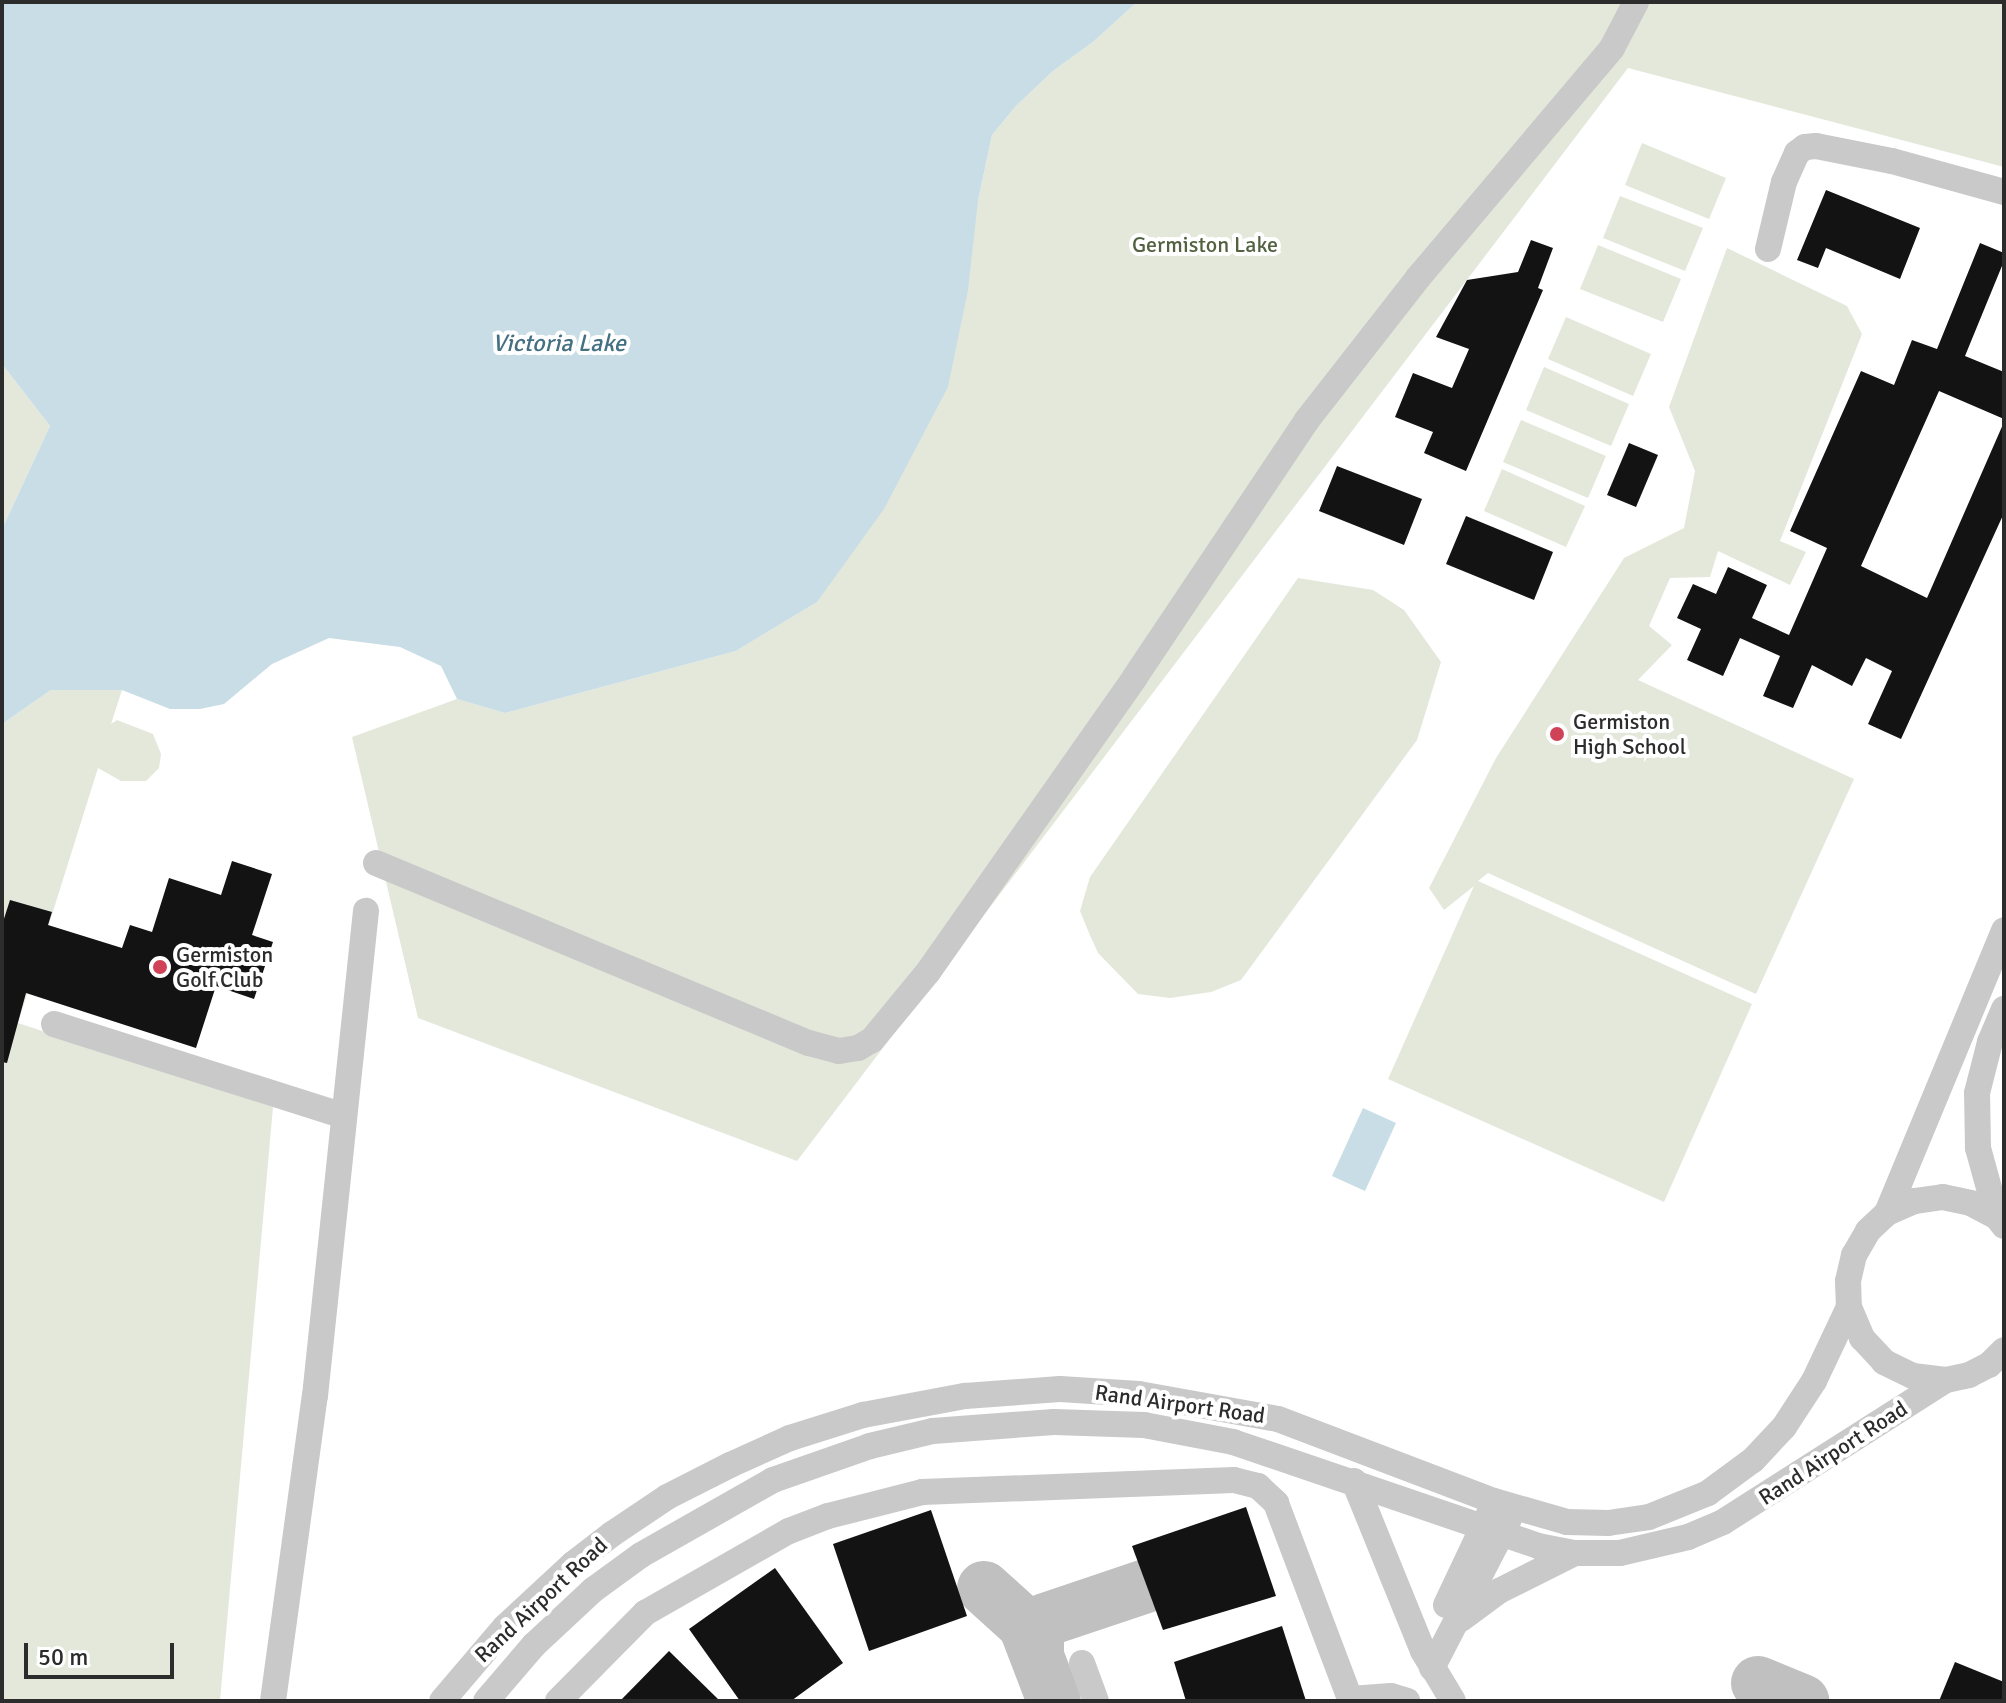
<!DOCTYPE html>
<html>
<head>
<meta charset="utf-8">
<style>
  body { margin:0 }
  #map { position:relative; width:2006px; height:1703px; overflow:hidden; background:#fff; font-family:Signika,sans-serif }
  div>[style] { position:absolute }
  [style*='--x'] { left:calc(var(--x)*1px); top:calc(var(--y)*1px); width:calc(var(--w)*1px); rotate:calc(var(--a)*1deg) }
  .green>* { inset:0; background:#e3e8db }
  .water>* { inset:0; background:#c9dde6 }
  .taxiway>* { height:54px; margin:-27px; padding:0 27px; transform-origin:27px; border-radius:27px; background:#c0c0c0 }
  .building>* { inset:0; background:#131313 }
  .minor>* { height:26px; margin:-13px; padding:0 13px; transform-origin:13px; border-radius:13px; background:#c9c9c9 }
  .dots>* { width:22px; height:22px; translate:-50% -50%; box-sizing:border-box; border:4px solid #fff; border-radius:50% }
  span { translate:-50% -50%; white-space:nowrap; text-align:center; line-height:1.15; -webkit-text-stroke:8px #fff; paint-order:stroke }
  .park-label { font-size:22px; color:#52613f }
  .poi-label { font-size:22px; color:#2c2c2c }
  .left { translate:0 -50%; text-align:left }
  .street-label { font-size:22px; color:#2c2c2c }
  .water-label { font-size:24px; color:#447083; font-style:italic }
  .frame { position:absolute; inset:0; border:4px solid #2c2c2c; pointer-events:none }
  .scale { position:absolute; left:24px; top:1643px; width:150px; height:36px; box-sizing:border-box; border:4px solid #2c2c2c; border-top:0; padding-left:10px; font-size:24px; line-height:28px; white-space:nowrap; color:#2c2c2c; -webkit-text-stroke:6px #fff; paint-order:stroke }
</style>
</head>
<body>
<div id="map">
  <div class="green">
    <i style="clip-path:polygon(1137px 2px,2004px 2px,2004px 167px,1628px 68px,797px 1161px,418px 1018px,352px 737px,457px 699px,505px 713px,736px 651px,817px 602px,978px 201px,992px 135px,1016px 106px,1053px 71px,1093px 42px)"></i>
    <i style="clip-path:polygon(1642px 143px,1726px 178px,1709px 219px,1625px 185px)"></i>
    <i style="clip-path:polygon(1620px 196px,1703px 228px,1685px 271px,1603px 238px)"></i>
    <i style="clip-path:polygon(1598px 245px,1681px 279px,1663px 322px,1580px 289px)"></i>
    <i style="clip-path:polygon(1727px 248px,1847px 306px,1862px 334px,1780px 541px,1806px 552px,1790px 585px,1718px 551px,1710px 577px,1670px 578px,1649px 626px,1672px 645px,1638px 680px,1854px 779px,1756px 994px,1488px 873px,1478px 881px,1752px 1004px,1664px 1202px,1388px 1079px,1474px 886px,1444px 910px,1429px 888px,1496px 758px,1624px 558px,1684px 528px,1695px 471px,1669px 407px)"></i>
    <i style="clip-path:polygon(1566px 317px,1651px 354px,1633px 396px,1548px 359px)"></i>
    <i style="clip-path:polygon(2px 364px,50px 426px,2px 529px)"></i>
    <i style="clip-path:polygon(1544px 367px,1629px 404px,1611px 446px,1526px 410px)"></i>
    <i style="clip-path:polygon(1521px 420px,1606px 456px,1588px 498px,1503px 462px)"></i>
    <i style="clip-path:polygon(1502px 469px,1585px 506px,1566px 547px,1484px 511px)"></i>
    <i style="clip-path:polygon(1298px 578px,1373px 590px,1404px 610px,1441px 662px,1417px 740px,1241px 980px,1211px 992px,1170px 998px,1138px 994px,1098px 953px,1089px 933px,1080px 911px,1090px 877px)"></i>
    <i style="clip-path:polygon(51px 690px,122px 690px,111px 724px,117px 720px,153px 734px,161px 754px,159px 768px,146px 781px,121px 781px,98px 768px,18px 1023px,273px 1107px,220px 1701px,2px 1701px,2px 724px)"></i>
  </div>
  <div class="water">
    <i style="clip-path:polygon(2px 2px,1137px 2px,1093px 42px,1053px 71px,1016px 106px,992px 135px,978px 201px,968px 290px,948px 387px,884px 509px,817px 602px,736px 651px,505px 713px,457px 699px,441px 666px,400px 647px,329px 638px,272px 664px,224px 704px,200px 709px,170px 709px,122px 690px,51px 690px,2px 724px,2px 529px,50px 426px,2px 364px)"></i>
    <i style="clip-path:polygon(1363px 1108px,1396px 1123px,1365px 1191px,1332px 1176px)"></i>
  </div>
  <div class="taxiway">
    <i style="--x:984;--y:1588;--w:55;--a:42.1"></i>
    <i style="--x:1025;--y:1625;--w:81;--a:69.1"></i>
    <i style="--x:1037;--y:1653;--w:20;--a:-90"></i>
    <i style="--x:1037;--y:1633;--w:15;--a:-58"></i>
    <i style="--x:1045;--y:1620;--w:107;--a:-18.6"></i>
    <i style="--x:1758;--y:1683;--w:48;--a:22.2"></i>
  </div>
  <div class="building">
    <i style="clip-path:polygon(1826px 190px,1920px 228px,1900px 279px,1826px 248px,1818px 268px,1797px 260px)"></i>
    <i style="clip-path:polygon(1531px 240px,1553px 248px,1538px 288px,1543px 290px,1466px 471px,1424px 453px,1433px 432px,1395px 417px,1413px 373px,1452px 388px,1469px 349px,1436px 337px,1467px 280px,1518px 272px)"></i>
    <i style="clip-path:polygon(1980px 243px,2004px 253px,2004px 261px,1965px 356px,2004px 372px,2004px 419px,1939px 391px,1861px 566px,1927px 598px,2004px 422px,2004px 513px,1901px 739px,1868px 724px,1892px 671px,1866px 658px,1852px 686px,1812px 665px,1793px 708px,1763px 696px,1780px 656px,1740px 638px,1723px 676px,1687px 660px,1701px 629px,1677px 618px,1693px 584px,1716px 594px,1728px 567px,1767px 585px,1752px 618px,1789px 635px,1827px 548px,1790px 531px,1861px 371px,1894px 385px,1912px 340px,1937px 349px)"></i>
    <i style="clip-path:polygon(1629px 443px,1658px 455px,1636px 507px,1607px 495px)"></i>
    <i style="clip-path:polygon(1337px 466px,1422px 499px,1404px 545px,1319px 511px)"></i>
    <i style="clip-path:polygon(1466px 516px,1553px 552px,1534px 600px,1446px 564px)"></i>
    <i style="clip-path:polygon(232px 861px,272px 874px,252px 935px,273px 942px,254px 999px,216px 986px,196px 1048px,26px 993px,7px 1063px,2px 1062px,2px 925px,10px 900px,52px 912px,48px 925px,122px 948px,130px 925px,152px 932px,169px 878px,221px 895px)"></i>
    <i style="clip-path:polygon(1246px 1507px,1276px 1596px,1163px 1630px,1132px 1546px)"></i>
    <i style="clip-path:polygon(931px 1510px,967px 1616px,869px 1651px,833px 1544px)"></i>
    <i style="clip-path:polygon(775px 1568px,843px 1663px,791px 1701px,740px 1701px,689px 1629px)"></i>
    <i style="clip-path:polygon(1282px 1626px,1306px 1701px,1186px 1701px,1174px 1662px)"></i>
    <i style="clip-path:polygon(669px 1651px,720px 1701px,620px 1701px)"></i>
    <i style="clip-path:polygon(1955px 1662px,2004px 1682px,2004px 1701px,1939px 1701px)"></i>
  </div>
  <div class="minor">
    <i style="--x:1768;--y:249;--w:69;--a:-76.6"></i>
    <i style="--x:1784;--y:182;--w:32;--a:-66"></i>
    <i style="--x:1797;--y:153;--w:10;--a:-37"></i>
    <i style="--x:1805;--y:147;--w:11;--a:-5"></i>
    <i style="--x:1816;--y:146;--w:77;--a:11.2"></i>
    <i style="--x:1892;--y:161;--w:116;--a:15.5"></i>
    <i style="--x:376;--y:863;--w:469;--a:22.6"></i>
    <i style="--x:809;--y:1043;--w:31;--a:15"></i>
    <i style="--x:839;--y:1051;--w:19;--a:-9"></i>
    <i style="--x:858;--y:1048;--w:16;--a:-30"></i>
    <i style="--x:872;--y:1040;--w:88;--a:-50.5"></i>
    <i style="--x:928;--y:972;--w:360;--a:-54.9"></i>
    <i style="--x:1135;--y:677;--w:309;--a:-56.2"></i>
    <i style="--x:1307;--y:420;--w:179;--a:-52"></i>
    <i style="--x:1417;--y:279;--w:302;--a:-49.8"></i>
    <i style="--x:1612;--y:48;--w:52;--a:-62.4"></i>
    <i style="--x:54;--y:1024;--w:304;--a:17.6"></i>
    <i style="--x:1887;--y:1213;--w:306;--a:-67.5"></i>
    <i style="--x:1997;--y:1217;--w:72;--a:-105.4"></i>
    <i style="--x:1978;--y:1148;--w:55;--a:-91"></i>
    <i style="--x:1977;--y:1093;--w:53;--a:-75.7"></i>
    <i style="--x:1990;--y:1042;--w:36;--a:-67"></i>
    <i style="--x:2004;--y:1226;--w:11;--a:-128"></i>
    <i style="--x:1997;--y:1217;--w:30;--a:-152"></i>
    <i style="--x:1971;--y:1203;--w:29;--a:-168"></i>
    <i style="--x:1943;--y:1197;--w:29;--a:172"></i>
    <i style="--x:1914;--y:1201;--w:30;--a:156"></i>
    <i style="--x:1887;--y:1213;--w:26;--a:137"></i>
    <i style="--x:1868;--y:1231;--w:28;--a:120"></i>
    <i style="--x:1854;--y:1255;--w:27;--a:103"></i>
    <i style="--x:1848;--y:1281;--w:26;--a:88"></i>
    <i style="--x:1849;--y:1307;--w:34;--a:67"></i>
    <i style="--x:1862;--y:1338;--w:33;--a:47"></i>
    <i style="--x:1884;--y:1362;--w:32;--a:26"></i>
    <i style="--x:1913;--y:1376;--w:33;--a:7"></i>
    <i style="--x:1946;--y:1380;--w:24;--a:-12"></i>
    <i style="--x:1969;--y:1375;--w:22;--a:-27"></i>
    <i style="--x:1989;--y:1365;--w:21;--a:-45"></i>
    <i style="--x:1354;--y:1481;--w:183;--a:67.9"></i>
    <i style="--x:1423;--y:1651;--w:58;--a:59"></i>
    <i style="--x:1446;--y:1605;--w:101;--a:-64.7"></i>
    <i style="--x:1461;--y:1619;--w:47;--a:-36.4"></i>
    <i style="--x:1499;--y:1591;--w:85;--a:-26.6"></i>
    <i style="--x:1082;--y:1663;--w:40;--a:69.8"></i>
    <i style="--x:1432;--y:1668;--w:168;--a:-62.7"></i>
    <i style="--x:1350;--y:1699;--w:41;--a:-4.2"></i>
    <i style="--x:1391;--y:1696;--w:17;--a:17"></i>
    <i style="--x:273;--y:1701;--w:308;--a:-82.2"></i>
    <i style="--x:315;--y:1396;--w:488;--a:-84"></i>
    <i style="--x:442;--y:1701;--w:97;--a:-49.6"></i>
    <i style="--x:505;--y:1627;--w:93;--a:-42.8"></i>
    <i style="--x:573;--y:1564;--w:49;--a:-37.6"></i>
    <i style="--x:612;--y:1534;--w:66;--a:-33.9"></i>
    <i style="--x:667;--y:1497;--w:71;--a:-26.9"></i>
    <i style="--x:730;--y:1465;--w:66;--a:-24.2"></i>
    <i style="--x:790;--y:1438;--w:77;--a:-17.5"></i>
    <i style="--x:863;--y:1415;--w:104;--a:-10.6"></i>
    <i style="--x:965;--y:1396;--w:95;--a:-4.2"></i>
    <i style="--x:1060;--y:1389;--w:79;--a:3.6"></i>
    <i style="--x:1139;--y:1394;--w:141;--a:10.2"></i>
    <i style="--x:1278;--y:1419;--w:231;--a:20.8"></i>
    <i style="--x:1494;--y:1501;--w:76;--a:16"></i>
    <i style="--x:1567;--y:1522;--w:41;--a:1.4"></i>
    <i style="--x:1608;--y:1523;--w:41;--a:-8.3"></i>
    <i style="--x:1649;--y:1517;--w:64;--a:-22.1"></i>
    <i style="--x:1708;--y:1493;--w:56;--a:-36.3"></i>
    <i style="--x:1753;--y:1460;--w:45;--a:-46.8"></i>
    <i style="--x:1784;--y:1427;--w:55;--a:-56.9"></i>
    <i style="--x:1814;--y:1381;--w:82;--a:-64.7"></i>
    <i style="--x:486;--y:1701;--w:74;--a:-49.4"></i>
    <i style="--x:534;--y:1645;--w:81;--a:-43"></i>
    <i style="--x:593;--y:1590;--w:59;--a:-36.1"></i>
    <i style="--x:641;--y:1555;--w:152;--a:-29.6"></i>
    <i style="--x:773;--y:1480;--w:103;--a:-19.3"></i>
    <i style="--x:870;--y:1446;--w:65;--a:-13.4"></i>
    <i style="--x:933;--y:1431;--w:121;--a:-4.3"></i>
    <i style="--x:1054;--y:1422;--w:90;--a:1.9"></i>
    <i style="--x:1144;--y:1425;--w:91;--a:10.8"></i>
    <i style="--x:1233;--y:1442;--w:322;--a:18.8"></i>
    <i style="--x:1538;--y:1546;--w:38;--a:11"></i>
    <i style="--x:1575;--y:1553;--w:45;--a:0"></i>
    <i style="--x:1620;--y:1553;--w:70;--a:-13.2"></i>
    <i style="--x:1688;--y:1537;--w:38;--a:-23"></i>
    <i style="--x:1723;--y:1522;--w:264;--a:-32.5"></i>
    <i style="--x:558;--y:1701;--w:124;--a:-45.3"></i>
    <i style="--x:645;--y:1613;--w:166;--a:-29.7"></i>
    <i style="--x:789;--y:1531;--w:42;--a:-21"></i>
    <i style="--x:828;--y:1516;--w:97;--a:-14.3"></i>
    <i style="--x:922;--y:1492;--w:312;--a:-2.2"></i>
    <i style="--x:1234;--y:1480;--w:25;--a:14"></i>
    <i style="--x:1258;--y:1486;--w:25;--a:43"></i>
    <i style="--x:1276;--y:1503;--w:212;--a:69.3"></i>
  </div>
  <div class="dots">
    <i style="left:1557px;top:734px;background:#cf4257"></i>
    <i style="left:160px;top:967px;background:#cf4257"></i>
  </div>
  <div class="park-label">
    <span style="left:1205px;top:245px">Germiston Lake</span>
  </div>
  <div class="poi-label">
    <span class="left" style="left:1573px;top:734px">Germiston<br>High School</span>
    <span class="left" style="left:176px;top:967px">Germiston<br>Golf Club</span>
  </div>
  <div class="street-label">
    <span style="left:1180px;top:1404px;rotate:8deg">Rand Airport Road</span>
    <span style="left:1833px;top:1453px;rotate:-33deg">Rand Airport Road</span>
    <span style="left:541px;top:1600px;rotate:-43deg">Rand Airport Road</span>
  </div>
  <div class="water-label">
    <span style="left:559px;top:344px">Victoria Lake</span>
  </div>
  <div class="frame"></div>
  <div class="scale">50 m</div>
</div>
</body>
</html>
